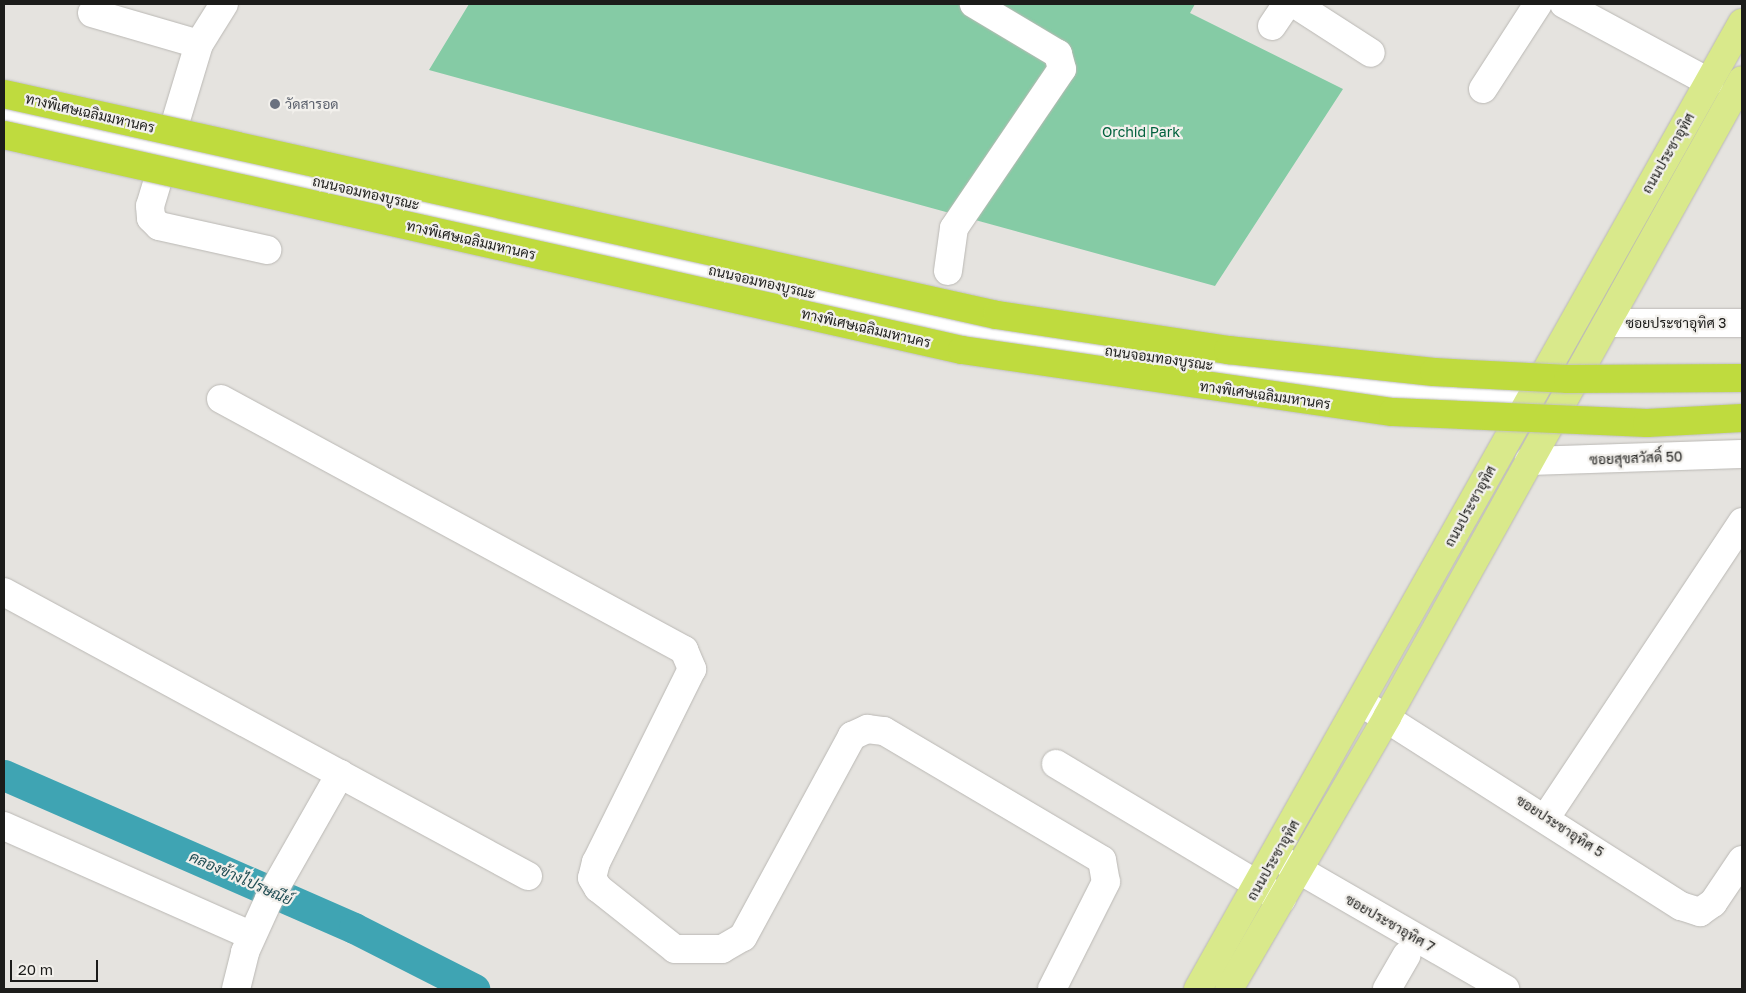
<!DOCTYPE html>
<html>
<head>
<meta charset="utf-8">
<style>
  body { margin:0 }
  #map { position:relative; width:1746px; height:993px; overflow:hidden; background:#e5e3df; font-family:"Golos Text",Sarabun,sans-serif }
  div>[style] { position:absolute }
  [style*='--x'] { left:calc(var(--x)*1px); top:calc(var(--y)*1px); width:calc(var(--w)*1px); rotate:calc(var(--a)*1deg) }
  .green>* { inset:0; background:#85cba5 }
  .canal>* { height:31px; margin:-15.5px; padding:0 15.5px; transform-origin:15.5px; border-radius:15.5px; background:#3fa4b3 }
  .roads { filter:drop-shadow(0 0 1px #bab8b4) drop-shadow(0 0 1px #bab8b4) }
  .minor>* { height:28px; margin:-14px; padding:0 14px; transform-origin:14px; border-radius:14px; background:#fff }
  .major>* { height:28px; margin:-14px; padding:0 14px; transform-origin:14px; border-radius:14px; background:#d9e98b }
  .bridges { filter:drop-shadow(0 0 1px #bfbfbf) drop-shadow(0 0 1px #bfbfbf) }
  .highway-bridge>* { height:28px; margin:-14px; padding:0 14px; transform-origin:14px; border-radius:14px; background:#bfdb3e }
  .dots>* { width:14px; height:14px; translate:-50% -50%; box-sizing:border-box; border:2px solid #f2f0ec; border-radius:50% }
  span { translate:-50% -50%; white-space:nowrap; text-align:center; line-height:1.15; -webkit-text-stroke:4.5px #f2f0ec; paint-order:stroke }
  .worship-label { font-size:14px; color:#5b616d }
  .left { translate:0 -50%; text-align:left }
  .street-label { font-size:14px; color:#1c1c1a }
  .park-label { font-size:14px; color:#00613d }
  .water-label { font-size:15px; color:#234f56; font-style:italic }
  .frame { position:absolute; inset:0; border:5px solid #1c1c1a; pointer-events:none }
  .scale { position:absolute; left:10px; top:960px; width:88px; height:22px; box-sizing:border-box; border:2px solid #1c1c1a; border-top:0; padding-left:6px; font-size:15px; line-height:18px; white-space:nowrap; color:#1c1c1a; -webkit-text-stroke:4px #f2f0ec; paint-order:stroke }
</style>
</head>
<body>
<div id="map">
  <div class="green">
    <i style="clip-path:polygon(469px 4px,1195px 4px,1190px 13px,1343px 89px,1215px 286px,429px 70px)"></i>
  </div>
  <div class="canal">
    <i style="--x:4;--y:775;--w:382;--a:23.6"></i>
    <i style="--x:354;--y:928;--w:135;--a:26.9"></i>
  </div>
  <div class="roads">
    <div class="minor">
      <i style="--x:1295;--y:4;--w:90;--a:32.8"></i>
      <i style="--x:1564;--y:4;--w:165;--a:28.3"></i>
      <i style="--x:92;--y:13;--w:111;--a:16.2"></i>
      <i style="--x:199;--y:44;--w:47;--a:-58"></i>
      <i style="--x:1272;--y:26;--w:27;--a:-56"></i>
      <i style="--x:199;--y:44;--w:169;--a:106.8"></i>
      <i style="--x:150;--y:206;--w:12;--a:85"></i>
      <i style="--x:151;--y:218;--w:11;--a:45"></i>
      <i style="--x:159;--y:226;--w:111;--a:12.5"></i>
      <i style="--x:1483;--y:89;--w:101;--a:-57.1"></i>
      <i style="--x:4;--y:113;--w:1029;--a:12.51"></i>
      <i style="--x:1009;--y:336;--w:358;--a:8"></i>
      <i style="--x:1363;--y:386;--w:166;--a:4.5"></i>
      <i style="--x:948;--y:271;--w:43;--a:-82.1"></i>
      <i style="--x:954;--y:228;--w:192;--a:-55.8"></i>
      <i style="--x:1062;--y:69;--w:16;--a:-105"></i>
      <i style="--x:1058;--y:54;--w:98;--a:-149.2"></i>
      <i style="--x:1609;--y:323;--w:133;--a:0"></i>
      <i style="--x:221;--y:399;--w:527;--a:28.46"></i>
      <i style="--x:684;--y:650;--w:21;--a:67"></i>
      <i style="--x:692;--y:669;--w:216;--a:116.4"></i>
      <i style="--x:596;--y:862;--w:16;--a:104"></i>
      <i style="--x:592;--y:878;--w:12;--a:59"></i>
      <i style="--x:598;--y:888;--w:98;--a:38.4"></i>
      <i style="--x:675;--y:949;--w:47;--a:0"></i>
      <i style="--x:722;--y:949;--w:24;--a:-30"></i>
      <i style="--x:743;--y:937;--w:229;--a:-61.5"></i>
      <i style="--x:852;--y:736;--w:17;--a:-25"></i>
      <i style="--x:867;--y:729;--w:17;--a:7"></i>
      <i style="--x:884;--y:731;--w:253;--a:30.6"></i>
      <i style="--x:1102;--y:860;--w:22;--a:80"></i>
      <i style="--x:1106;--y:882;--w:120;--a:116.8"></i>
      <i style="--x:1529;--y:461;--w:213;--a:-1.9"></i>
      <i style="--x:4;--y:592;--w:596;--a:28.46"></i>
      <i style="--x:1362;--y:703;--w:378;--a:32.5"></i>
      <i style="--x:1681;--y:906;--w:20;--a:18"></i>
      <i style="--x:1700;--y:912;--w:16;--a:-35"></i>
      <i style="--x:1713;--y:903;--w:52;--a:-56"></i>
      <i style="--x:1056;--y:764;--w:263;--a:30.9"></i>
      <i style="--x:1547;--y:816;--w:353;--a:-56.4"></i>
      <i style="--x:4;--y:826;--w:271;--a:23.9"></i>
      <i style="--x:1275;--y:856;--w:266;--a:30"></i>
      <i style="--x:236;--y:989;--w:38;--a:-76"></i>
      <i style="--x:245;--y:952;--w:58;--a:-65.6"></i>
      <i style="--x:269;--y:899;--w:144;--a:-60.4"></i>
      <i style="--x:1387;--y:989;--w:39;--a:-60"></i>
    </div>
    <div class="major">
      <i style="--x:1198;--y:989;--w:1109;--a:-60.61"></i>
      <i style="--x:1229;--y:989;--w:315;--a:-59.8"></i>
      <i style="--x:1387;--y:717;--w:729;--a:-60.87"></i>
    </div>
  </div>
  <div class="bridges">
    <div class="highway-bridge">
      <i style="--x:4;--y:94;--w:1017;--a:12.55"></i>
      <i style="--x:997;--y:315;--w:234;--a:8.6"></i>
      <i style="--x:1228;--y:350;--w:207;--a:6.1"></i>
      <i style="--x:1434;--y:372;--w:134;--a:3"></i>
      <i style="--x:1568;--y:379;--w:174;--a:-0.3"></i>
      <i style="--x:4;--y:135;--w:982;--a:12.65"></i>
      <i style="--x:962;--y:350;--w:435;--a:8.2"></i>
      <i style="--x:1393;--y:412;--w:254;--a:2.5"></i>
      <i style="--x:1647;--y:423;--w:95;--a:-3"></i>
    </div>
  </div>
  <div class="dots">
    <i style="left:275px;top:104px;background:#6b7280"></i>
  </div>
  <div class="worship-label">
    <span class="left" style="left:285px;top:104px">วัดสารอด</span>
  </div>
  <div class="street-label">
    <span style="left:90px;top:113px;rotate:13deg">ทางพิเศษเฉลิมมหานคร</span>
    <span style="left:1668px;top:153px;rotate:-60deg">ถนนประชาอุทิศ</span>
    <span style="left:366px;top:193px;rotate:13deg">ถนนจอมทองบูรณะ</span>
    <span style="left:471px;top:240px;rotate:13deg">ทางพิเศษเฉลิมมหานคร</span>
    <span style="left:762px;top:282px;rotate:13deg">ถนนจอมทองบูรณะ</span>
    <span style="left:1676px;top:323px">ซอยประชาอุทิศ 3</span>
    <span style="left:866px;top:328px;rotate:13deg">ทางพิเศษเฉลิมมหานคร</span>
    <span style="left:1159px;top:358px;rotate:8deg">ถนนจอมทองบูรณะ</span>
    <span style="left:1265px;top:395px;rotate:8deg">ทางพิเศษเฉลิมมหานคร</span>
    <span style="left:1636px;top:458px;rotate:-2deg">ซอยสุขสวัสดิ์ 50</span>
    <span style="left:1470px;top:506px;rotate:-61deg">ถนนประชาอุทิศ</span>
    <span style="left:1560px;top:826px;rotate:33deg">ซอยประชาอุทิศ 5</span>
    <span style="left:1273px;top:860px;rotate:-60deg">ถนนประชาอุทิศ</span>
    <span style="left:1390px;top:923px;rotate:30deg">ซอยประชาอุทิศ 7</span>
  </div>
  <div class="park-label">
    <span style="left:1141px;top:132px">Orchid Park</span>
  </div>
  <div class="water-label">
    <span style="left:241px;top:878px;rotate:24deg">คลองข้างไปรษณีย์</span>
  </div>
  <div class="frame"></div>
  <div class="scale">20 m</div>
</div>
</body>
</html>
